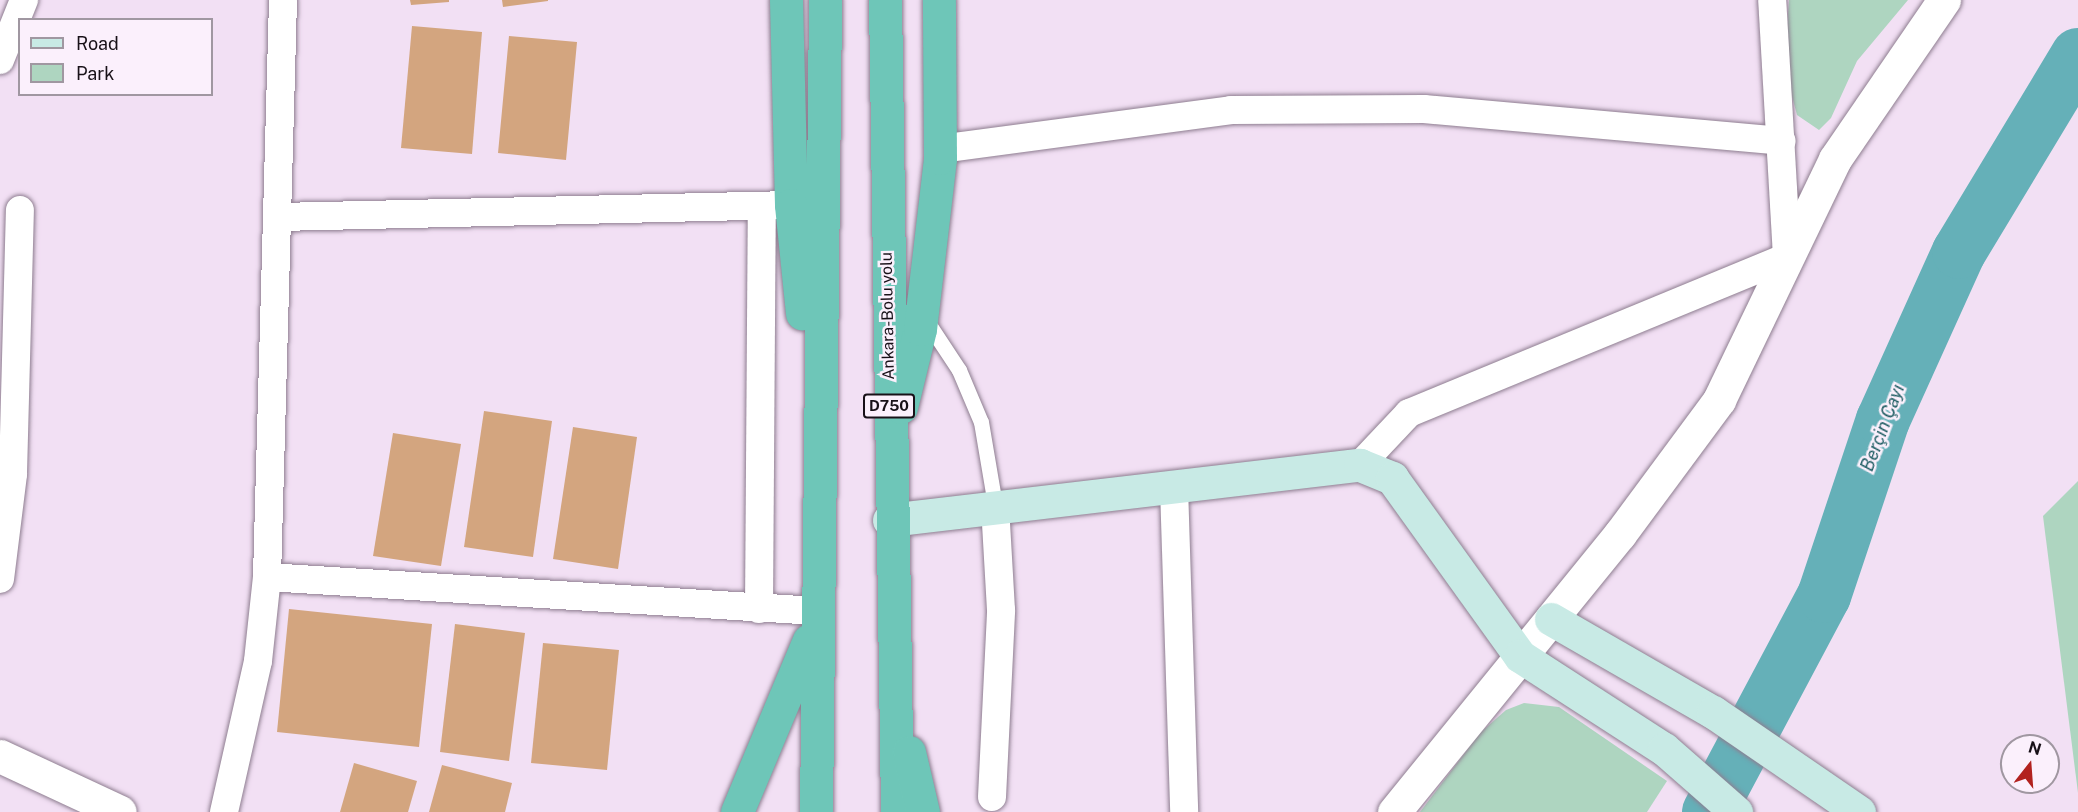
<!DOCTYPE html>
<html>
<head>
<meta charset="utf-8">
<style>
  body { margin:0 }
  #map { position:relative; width:2078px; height:812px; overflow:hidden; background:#f2e0f4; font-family:"Public Sans",sans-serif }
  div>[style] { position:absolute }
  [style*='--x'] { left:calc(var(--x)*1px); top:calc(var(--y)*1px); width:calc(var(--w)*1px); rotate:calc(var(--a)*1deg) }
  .green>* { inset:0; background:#aed5c0 }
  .river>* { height:54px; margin:-27px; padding:0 27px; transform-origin:27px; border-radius:27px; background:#65b0b8 }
  .building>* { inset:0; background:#d3a57f }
  .roads { filter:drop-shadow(0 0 2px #8e7d90) drop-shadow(0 0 2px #8e7d90) }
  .service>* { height:15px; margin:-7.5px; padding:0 7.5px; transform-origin:7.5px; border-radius:7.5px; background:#fff }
  .minor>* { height:28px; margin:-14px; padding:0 14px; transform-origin:14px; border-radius:14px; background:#fff }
  .tertiary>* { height:33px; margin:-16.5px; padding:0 16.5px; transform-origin:16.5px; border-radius:16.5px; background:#fff }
  .secondary>* { height:33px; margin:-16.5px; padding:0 16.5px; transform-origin:16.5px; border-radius:16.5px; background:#c8eae5 }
  .trunk>* { height:33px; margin:-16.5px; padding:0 16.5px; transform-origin:16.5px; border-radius:16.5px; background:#6ec6b8 }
  span { translate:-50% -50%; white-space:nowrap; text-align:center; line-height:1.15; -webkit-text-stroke:5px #fbf0fc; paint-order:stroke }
  .shield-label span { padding:2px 4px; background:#fbf0fc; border:2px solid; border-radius:4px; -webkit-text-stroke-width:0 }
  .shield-label { font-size:15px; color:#181118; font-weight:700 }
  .street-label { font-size:16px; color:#181118 }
  .water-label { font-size:18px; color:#1c5b61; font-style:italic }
  .legend { position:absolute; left:18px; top:18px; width:195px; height:78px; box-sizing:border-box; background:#fbf0fc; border:2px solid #a097a1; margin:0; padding:8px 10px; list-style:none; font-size:18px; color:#181118 }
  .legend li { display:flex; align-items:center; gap:12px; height:30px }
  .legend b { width:30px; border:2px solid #a097a1 }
  .north { position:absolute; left:2000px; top:734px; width:60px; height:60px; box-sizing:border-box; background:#fbf0fc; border:2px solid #a097a1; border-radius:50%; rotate:17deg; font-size:16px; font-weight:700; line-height:24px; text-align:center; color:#181118 }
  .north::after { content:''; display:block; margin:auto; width:21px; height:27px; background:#b2221f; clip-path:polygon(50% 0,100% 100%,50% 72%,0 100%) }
</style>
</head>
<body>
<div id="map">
  <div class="green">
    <i style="clip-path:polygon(1789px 0,1908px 0,1857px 61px,1831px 118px,1819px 130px,1797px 115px,1784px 66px)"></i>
    <i style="clip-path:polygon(2078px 481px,2078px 793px,2043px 516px)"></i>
    <i style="clip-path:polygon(1524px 703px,1559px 707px,1667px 781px,1647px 812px,1420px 812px,1480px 733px,1506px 710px)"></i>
  </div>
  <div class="river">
    <i style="--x:1709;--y:812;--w:245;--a:-62"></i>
    <i style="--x:1824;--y:596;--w:186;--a:-71.5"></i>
    <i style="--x:1883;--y:420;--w:184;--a:-65.7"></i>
    <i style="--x:1959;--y:252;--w:230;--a:-58.9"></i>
  </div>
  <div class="building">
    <i style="clip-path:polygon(410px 0,449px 0,449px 2px,411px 5px)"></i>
    <i style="clip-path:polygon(502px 0,548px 0,548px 1px,503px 7px)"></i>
    <i style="clip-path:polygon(412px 26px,482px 32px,472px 154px,401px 148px)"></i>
    <i style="clip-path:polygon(509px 36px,577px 42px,566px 160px,498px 153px)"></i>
    <i style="clip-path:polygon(484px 411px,552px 421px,533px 557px,464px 547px)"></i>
    <i style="clip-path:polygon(573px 427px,637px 437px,618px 569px,553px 559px)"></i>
    <i style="clip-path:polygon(393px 433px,461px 444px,441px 566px,373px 556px)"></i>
    <i style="clip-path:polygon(289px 609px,432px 624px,419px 747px,277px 732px)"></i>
    <i style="clip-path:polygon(455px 624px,525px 633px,509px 761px,440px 752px)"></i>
    <i style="clip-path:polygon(543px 643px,619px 650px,607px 770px,531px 763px)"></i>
    <i style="clip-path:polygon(354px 763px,417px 781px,408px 812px,340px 812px)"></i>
    <i style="clip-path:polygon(442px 765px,512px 783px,505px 812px,429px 812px)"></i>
  </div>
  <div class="roads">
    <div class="service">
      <i style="--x:924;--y:317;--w:64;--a:56.6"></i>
      <i style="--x:959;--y:370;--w:56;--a:67.1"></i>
      <i style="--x:981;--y:422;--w:84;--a:80.4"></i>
    </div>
    <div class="minor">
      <i style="--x:0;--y:60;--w:65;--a:-68.2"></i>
      <i style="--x:940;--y:149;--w:294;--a:-7.6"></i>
      <i style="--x:1231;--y:110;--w:193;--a:-0.3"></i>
      <i style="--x:1424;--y:109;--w:359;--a:5.1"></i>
      <i style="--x:279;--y:217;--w:512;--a:-1.34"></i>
      <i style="--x:1360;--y:465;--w:71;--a:-46.7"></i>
      <i style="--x:1409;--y:413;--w:409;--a:-22.4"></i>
      <i style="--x:1787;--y:257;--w:257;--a:-93.3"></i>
      <i style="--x:1174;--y:487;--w:325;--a:88.2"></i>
      <i style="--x:267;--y:577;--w:550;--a:3.54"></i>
      <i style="--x:0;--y:579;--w:106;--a:-82.9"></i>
      <i style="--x:13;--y:474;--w:264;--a:-88.5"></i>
      <i style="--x:759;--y:609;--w:403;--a:-89.6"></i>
      <i style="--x:992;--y:797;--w:187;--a:-87.2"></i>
      <i style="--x:1001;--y:610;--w:105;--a:-93.3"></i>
      <i style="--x:224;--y:812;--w:155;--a:-77.3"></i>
      <i style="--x:258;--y:661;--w:84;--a:-83.9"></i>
      <i style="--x:267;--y:577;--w:577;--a:-88.41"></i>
    </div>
    <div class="tertiary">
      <i style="--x:0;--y:756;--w:132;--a:25"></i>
      <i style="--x:1394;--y:812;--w:358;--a:-50.9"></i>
      <i style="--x:1620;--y:534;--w:167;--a:-53.5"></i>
      <i style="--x:1719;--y:400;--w:267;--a:-64.3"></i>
      <i style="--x:1835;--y:159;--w:193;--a:-55.6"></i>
    </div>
    <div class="secondary">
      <i style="--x:889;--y:520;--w:474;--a:-6.7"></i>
      <i style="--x:1360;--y:465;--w:35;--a:22"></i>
      <i style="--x:1392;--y:478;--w:219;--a:54.3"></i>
      <i style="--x:1520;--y:656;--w:171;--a:32.9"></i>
      <i style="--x:1664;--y:749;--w:96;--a:41.2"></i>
      <i style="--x:1551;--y:619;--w:187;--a:29.9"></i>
      <i style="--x:1713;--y:712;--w:177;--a:34.4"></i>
    </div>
    <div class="trunk">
      <i style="--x:786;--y:0;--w:205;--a:88.6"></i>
      <i style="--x:791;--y:205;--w:109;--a:84.2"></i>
      <i style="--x:885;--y:0;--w:812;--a:89.15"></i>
      <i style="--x:901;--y:407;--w:80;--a:-76.3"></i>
      <i style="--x:920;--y:329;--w:172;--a:-83.3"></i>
      <i style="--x:940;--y:158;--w:158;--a:-90.4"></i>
      <i style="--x:909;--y:752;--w:62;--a:76.9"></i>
      <i style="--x:737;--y:812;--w:186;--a:-67.3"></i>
      <i style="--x:816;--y:812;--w:812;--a:-89.36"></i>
    </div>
  </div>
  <div class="shield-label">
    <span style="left:889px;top:406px">D750</span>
  </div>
  <div class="street-label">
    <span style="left:888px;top:316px;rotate:-91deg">Ankara-Bolu yolu</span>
  </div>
  <div class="water-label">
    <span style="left:1883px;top:428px;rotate:-69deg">Berçin Çayı</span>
  </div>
  <ul class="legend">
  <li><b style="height:8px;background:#c8eae5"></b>Road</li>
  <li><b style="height:16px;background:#aed5c0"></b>Park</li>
  </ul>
  <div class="north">N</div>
</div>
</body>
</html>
